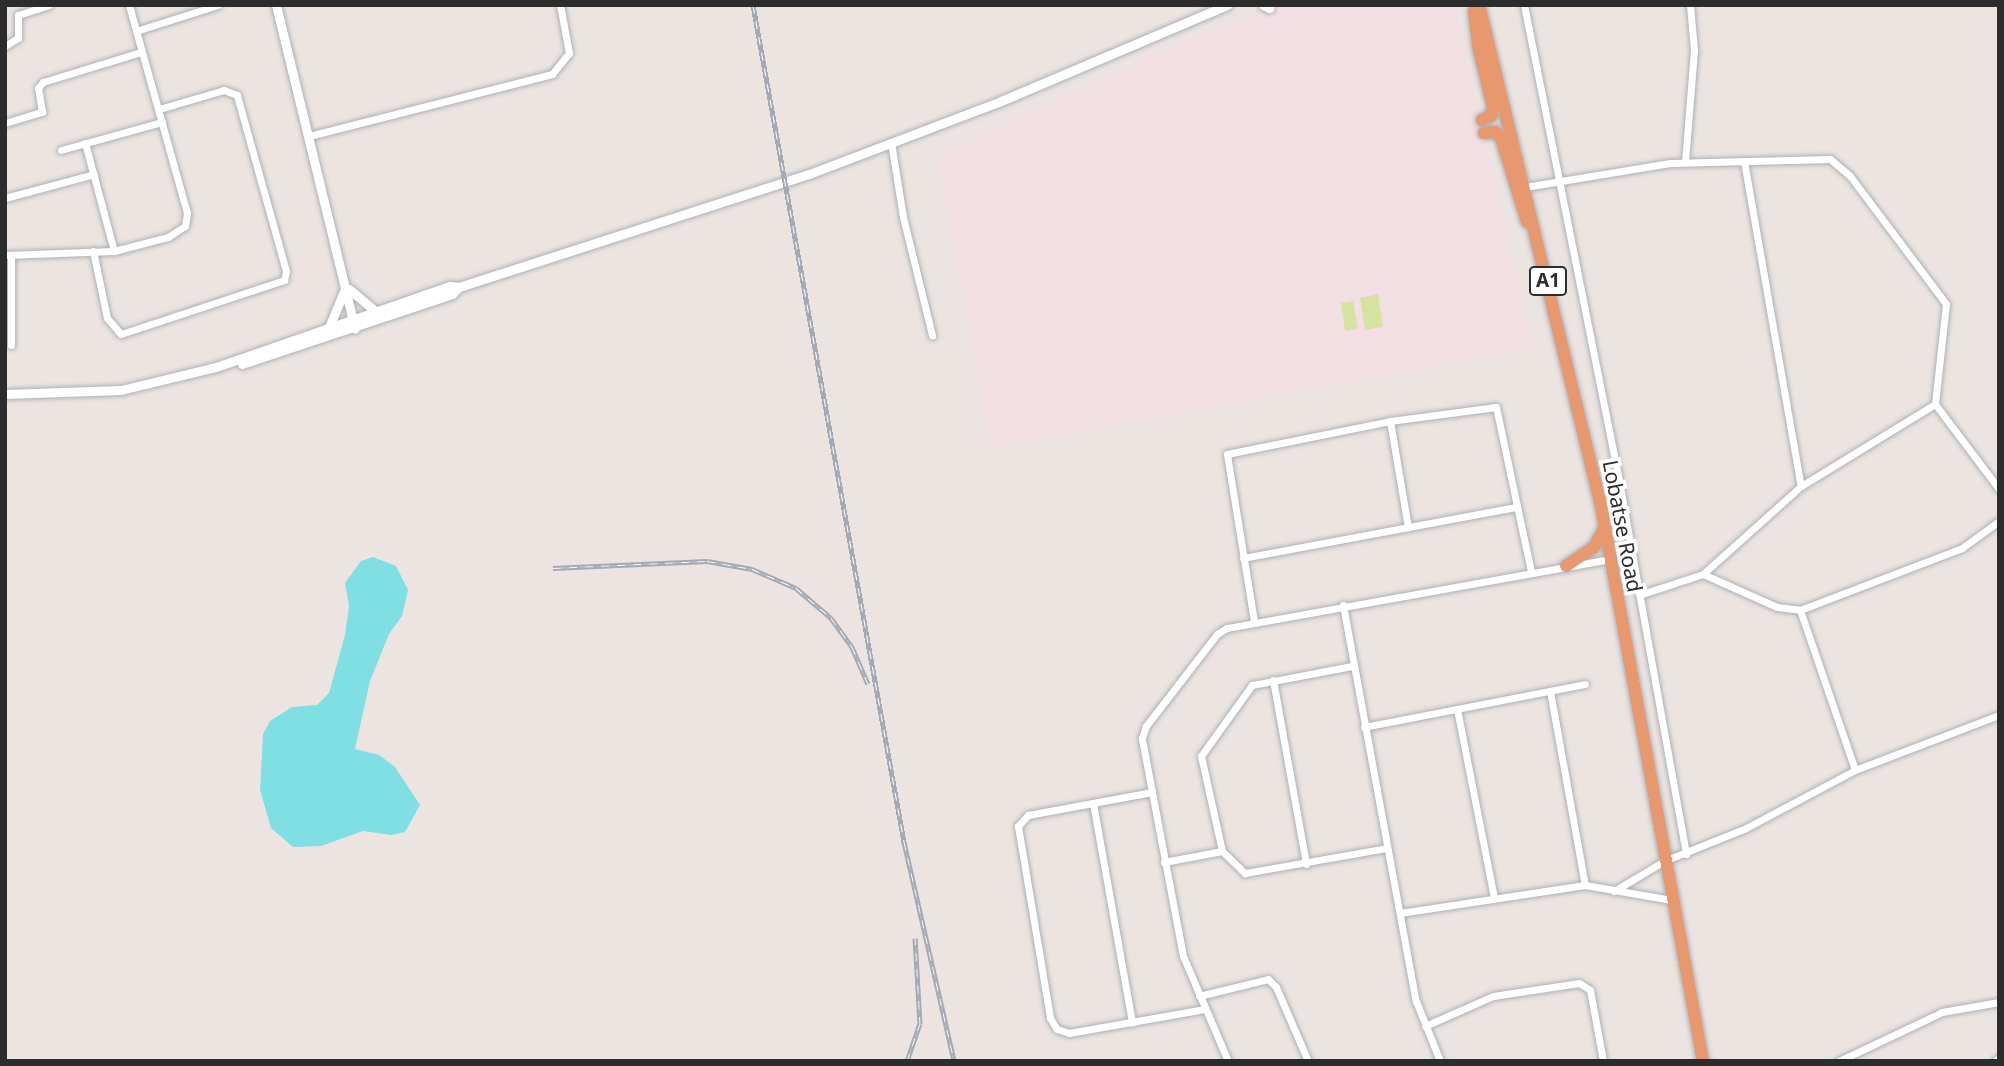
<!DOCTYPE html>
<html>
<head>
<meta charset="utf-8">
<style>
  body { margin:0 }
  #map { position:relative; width:2004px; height:1066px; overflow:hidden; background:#ece4e0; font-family:"Noto Sans",sans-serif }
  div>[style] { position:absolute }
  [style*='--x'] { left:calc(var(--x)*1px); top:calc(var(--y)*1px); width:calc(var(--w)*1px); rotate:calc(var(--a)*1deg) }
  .medical>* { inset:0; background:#f2dfe4 }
  .pitch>* { inset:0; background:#d6e2a0 }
  .water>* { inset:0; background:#80dfe2 }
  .roads { filter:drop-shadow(0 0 2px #adb1b7) drop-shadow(0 0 2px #adb1b7) }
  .minor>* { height:7px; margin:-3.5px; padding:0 3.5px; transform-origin:3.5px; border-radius:3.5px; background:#fff }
  .tertiary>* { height:9px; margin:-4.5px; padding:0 4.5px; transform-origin:4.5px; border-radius:4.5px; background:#fff }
  .trunk>* { height:12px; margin:-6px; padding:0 6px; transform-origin:6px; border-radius:6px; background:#e8986e }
  .rail>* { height:5px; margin-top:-2.5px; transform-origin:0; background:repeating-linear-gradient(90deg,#fff 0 8px,#a3aab4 0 16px); box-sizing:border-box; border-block:2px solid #a3aab4 }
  span { translate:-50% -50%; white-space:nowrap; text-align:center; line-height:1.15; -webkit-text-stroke:7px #fff; paint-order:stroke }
  .shield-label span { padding:2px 5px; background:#fff; border:2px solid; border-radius:5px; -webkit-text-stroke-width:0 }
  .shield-label { font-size:19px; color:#2c2c2c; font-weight:700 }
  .street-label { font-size:21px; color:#2c2c2c }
  .frame { position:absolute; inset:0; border:7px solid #2c2c2c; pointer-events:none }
</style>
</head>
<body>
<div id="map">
  <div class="medical">
    <i style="clip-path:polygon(1285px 5px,1454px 5px,1535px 348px,991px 449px,937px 156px,1184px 40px)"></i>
  </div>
  <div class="pitch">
    <i style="clip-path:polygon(1378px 294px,1383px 327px,1365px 330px,1360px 298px)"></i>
    <i style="clip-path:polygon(1353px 301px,1358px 329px,1345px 331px,1341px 303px)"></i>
  </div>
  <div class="water">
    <i style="clip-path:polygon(373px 557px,396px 566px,408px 590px,402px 616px,389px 634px,370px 681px,355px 749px,379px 755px,395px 767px,420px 805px,405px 832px,391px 835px,363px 831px,321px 846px,293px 847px,271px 828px,260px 790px,263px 734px,270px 721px,292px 707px,317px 705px,329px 693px,345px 635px,349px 606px,345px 583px,361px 561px)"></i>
  </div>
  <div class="roads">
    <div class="minor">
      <i style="--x:1524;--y:5;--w:485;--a:78.7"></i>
      <i style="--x:1619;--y:481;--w:379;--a:79.8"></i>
      <i style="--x:136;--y:31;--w:86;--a:-17.6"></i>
      <i style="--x:5;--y:46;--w:15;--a:-32"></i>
      <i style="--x:18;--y:38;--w:23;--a:-90"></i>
      <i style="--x:18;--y:15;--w:33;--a:-18"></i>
      <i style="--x:5;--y:123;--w:39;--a:-17"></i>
      <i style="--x:42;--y:112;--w:24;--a:-99"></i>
      <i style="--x:38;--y:88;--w:8;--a:-50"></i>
      <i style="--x:43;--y:82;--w:102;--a:-17"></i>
      <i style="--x:309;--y:136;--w:251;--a:-14.3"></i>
      <i style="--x:552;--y:74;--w:27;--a:-51"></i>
      <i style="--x:569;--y:53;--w:49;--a:-100.6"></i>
      <i style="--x:891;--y:142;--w:76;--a:80.9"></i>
      <i style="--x:903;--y:217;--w:122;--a:76.2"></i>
      <i style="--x:85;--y:143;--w:112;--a:75"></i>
      <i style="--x:61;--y:150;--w:105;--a:-15.5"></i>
      <i style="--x:1744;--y:161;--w:330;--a:80.1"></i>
      <i style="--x:1685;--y:162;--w:112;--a:-85.4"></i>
      <i style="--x:1694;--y:50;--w:45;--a:-95.1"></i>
      <i style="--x:1525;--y:187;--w:147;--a:-9.4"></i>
      <i style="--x:1670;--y:163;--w:160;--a:-1.4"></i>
      <i style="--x:1830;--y:159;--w:26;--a:40"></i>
      <i style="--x:1850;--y:176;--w:160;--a:53.1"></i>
      <i style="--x:1946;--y:304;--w:101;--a:96.3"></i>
      <i style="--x:1935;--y:404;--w:157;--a:148.5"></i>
      <i style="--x:1801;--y:486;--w:132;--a:138.1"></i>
      <i style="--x:1703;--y:574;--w:67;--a:161.8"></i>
      <i style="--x:5;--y:198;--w:92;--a:-15.1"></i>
      <i style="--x:93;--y:251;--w:68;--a:78.2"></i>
      <i style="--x:107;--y:318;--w:21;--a:49"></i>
      <i style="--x:121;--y:334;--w:172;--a:-18.3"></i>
      <i style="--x:284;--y:280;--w:9;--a:-77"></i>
      <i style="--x:286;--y:271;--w:183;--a:-105.6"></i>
      <i style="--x:237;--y:95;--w:14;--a:-159"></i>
      <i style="--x:224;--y:90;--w:68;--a:163.7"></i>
      <i style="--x:5;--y:255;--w:109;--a:-2.1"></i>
      <i style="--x:114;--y:251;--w:56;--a:-14.5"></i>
      <i style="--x:168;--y:237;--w:20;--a:-33"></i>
      <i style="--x:185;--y:226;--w:13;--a:-81"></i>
      <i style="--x:187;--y:213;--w:216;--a:-105.6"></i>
      <i style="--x:11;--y:255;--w:90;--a:90"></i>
      <i style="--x:1935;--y:404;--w:106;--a:53"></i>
      <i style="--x:1390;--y:421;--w:108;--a:80.4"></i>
      <i style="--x:1243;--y:558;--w:278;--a:-10.6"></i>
      <i style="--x:1703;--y:574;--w:81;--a:24"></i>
      <i style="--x:1777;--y:607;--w:23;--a:7"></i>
      <i style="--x:1800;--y:610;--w:173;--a:-20.9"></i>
      <i style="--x:1962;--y:548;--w:46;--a:-36.1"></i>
      <i style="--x:1343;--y:605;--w:403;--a:79.6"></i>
      <i style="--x:1416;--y:1001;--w:65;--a:68.2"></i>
      <i style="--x:1800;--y:610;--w:169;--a:71"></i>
      <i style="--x:1254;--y:621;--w:169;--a:-99.2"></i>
      <i style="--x:1227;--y:454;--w:166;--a:-11.4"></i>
      <i style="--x:1390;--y:421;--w:107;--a:-7.5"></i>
      <i style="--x:1496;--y:407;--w:169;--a:78"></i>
      <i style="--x:1352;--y:666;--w:102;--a:169.2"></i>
      <i style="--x:1252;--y:685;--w:87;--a:125.7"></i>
      <i style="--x:1201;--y:756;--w:97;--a:77.5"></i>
      <i style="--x:1222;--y:851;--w:32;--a:44"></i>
      <i style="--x:1245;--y:873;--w:144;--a:-10"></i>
      <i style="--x:1273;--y:680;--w:187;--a:79.8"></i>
      <i style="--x:1550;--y:691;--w:197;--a:79.8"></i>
      <i style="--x:1457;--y:709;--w:193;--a:78.9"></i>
      <i style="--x:1364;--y:727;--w:225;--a:-11"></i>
      <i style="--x:1152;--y:792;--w:126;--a:169.5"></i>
      <i style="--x:1028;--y:815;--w:15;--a:132"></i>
      <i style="--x:1018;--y:826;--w:195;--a:80.5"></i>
      <i style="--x:1050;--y:1018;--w:13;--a:58"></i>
      <i style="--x:1057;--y:1029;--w:13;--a:18"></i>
      <i style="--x:1069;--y:1033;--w:138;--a:-10"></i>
      <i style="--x:1093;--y:803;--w:223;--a:79.9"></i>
      <i style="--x:1164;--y:862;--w:59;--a:-10.7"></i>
      <i style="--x:1614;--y:891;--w:58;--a:-31"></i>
      <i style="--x:1664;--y:861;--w:88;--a:-21.9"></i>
      <i style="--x:1746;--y:828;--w:123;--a:-28"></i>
      <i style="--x:1855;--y:770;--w:154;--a:-20.9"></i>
      <i style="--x:1400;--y:913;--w:187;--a:-8.6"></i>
      <i style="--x:1585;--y:885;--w:88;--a:9.8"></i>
      <i style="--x:1199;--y:996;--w:71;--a:-13.8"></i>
      <i style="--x:1268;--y:979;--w:11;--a:45"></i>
      <i style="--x:1276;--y:987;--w:81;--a:66.6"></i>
      <i style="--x:1425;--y:1026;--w:74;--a:-23.8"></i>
      <i style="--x:1493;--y:996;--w:87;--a:-8.6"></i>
      <i style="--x:1579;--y:983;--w:13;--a:32"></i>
      <i style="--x:1590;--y:990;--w:72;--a:79.6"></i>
      <i style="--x:1228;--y:1061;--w:114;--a:-113.2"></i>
      <i style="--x:1183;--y:956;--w:222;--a:-100.7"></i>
      <i style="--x:1142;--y:738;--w:13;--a:-72"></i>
      <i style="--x:1146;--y:726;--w:116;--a:-52.3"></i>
      <i style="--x:1217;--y:634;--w:12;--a:-31"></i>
      <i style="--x:1227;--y:628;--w:389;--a:-10.2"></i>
      <i style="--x:1839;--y:1061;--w:114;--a:-25.4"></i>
      <i style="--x:1942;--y:1012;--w:58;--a:-10"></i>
      <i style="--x:1995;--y:1061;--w:5;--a:-37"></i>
    </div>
    <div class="tertiary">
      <i style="--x:276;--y:5;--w:333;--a:76.3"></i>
      <i style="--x:1263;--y:5;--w:7;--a:27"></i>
      <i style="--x:349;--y:289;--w:34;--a:40"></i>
      <i style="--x:329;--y:327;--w:41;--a:-67.2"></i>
      <i style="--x:242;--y:364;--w:221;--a:-18.4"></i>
      <i style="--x:452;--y:294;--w:10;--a:-45"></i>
      <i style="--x:5;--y:394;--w:116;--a:-2"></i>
      <i style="--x:121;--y:390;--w:98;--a:-13.6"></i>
      <i style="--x:216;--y:367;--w:248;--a:-19.1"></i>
      <i style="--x:450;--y:286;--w:9;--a:6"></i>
      <i style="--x:459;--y:287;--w:368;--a:-17.9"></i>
      <i style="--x:809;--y:174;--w:205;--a:-20.8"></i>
      <i style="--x:1001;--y:101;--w:246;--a:-23"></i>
    </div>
    <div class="trunk">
      <i style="--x:1479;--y:5;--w:516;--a:76.31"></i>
      <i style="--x:1601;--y:506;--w:564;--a:79.59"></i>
      <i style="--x:1474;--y:11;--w:39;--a:83"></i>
      <i style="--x:1479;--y:50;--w:59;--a:76.2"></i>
      <i style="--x:1493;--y:107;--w:9;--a:103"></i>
      <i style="--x:1491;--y:116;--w:10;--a:156"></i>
      <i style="--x:1484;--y:133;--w:11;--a:-5"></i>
      <i style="--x:1495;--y:132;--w:8;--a:45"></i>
      <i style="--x:1501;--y:138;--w:88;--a:72.8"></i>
      <i style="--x:1566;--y:566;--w:34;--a:-34"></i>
      <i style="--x:1594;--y:547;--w:21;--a:-61"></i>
    </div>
  </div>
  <div class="rail">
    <i style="--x:753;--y:5;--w:851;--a:79.77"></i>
    <i style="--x:904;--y:842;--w:225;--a:77.1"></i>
    <i style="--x:553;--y:568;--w:154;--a:-2.6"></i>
    <i style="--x:707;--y:561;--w:46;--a:10.1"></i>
    <i style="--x:752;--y:569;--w:48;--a:23.4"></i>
    <i style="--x:796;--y:588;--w:46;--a:40.6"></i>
    <i style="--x:831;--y:618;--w:36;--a:54"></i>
    <i style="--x:852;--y:647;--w:40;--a:66.6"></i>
    <i style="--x:907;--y:1061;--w:39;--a:-71"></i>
    <i style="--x:920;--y:1024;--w:86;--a:-93.3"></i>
  </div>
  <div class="shield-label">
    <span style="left:1548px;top:281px">A1</span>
  </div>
  <div class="street-label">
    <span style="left:1623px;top:526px;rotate:79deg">Lobatse Road</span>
  </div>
  <div class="frame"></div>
</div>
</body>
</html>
